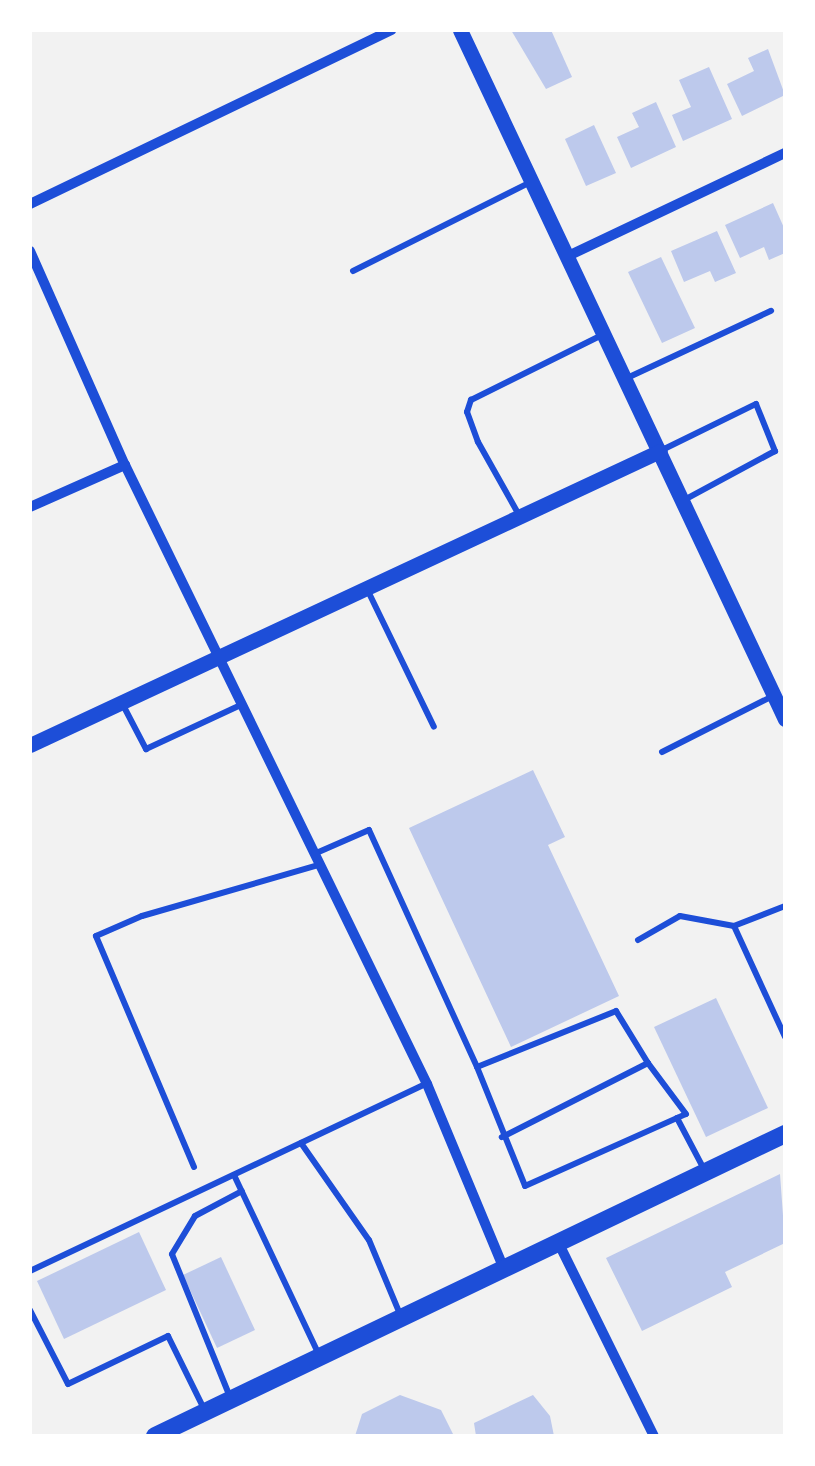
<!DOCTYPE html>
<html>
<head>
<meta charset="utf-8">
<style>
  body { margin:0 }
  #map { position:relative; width:815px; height:1466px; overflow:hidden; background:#f2f2f2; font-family:"DM Sans",sans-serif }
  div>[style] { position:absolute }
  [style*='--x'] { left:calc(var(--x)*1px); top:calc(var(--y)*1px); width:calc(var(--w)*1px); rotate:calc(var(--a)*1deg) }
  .building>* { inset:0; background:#bdc9ec }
  .service>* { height:6px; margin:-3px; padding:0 3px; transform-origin:3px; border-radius:3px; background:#1d4ed8 }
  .minor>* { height:10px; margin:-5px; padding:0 5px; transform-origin:5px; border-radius:5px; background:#1d4ed8 }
  .tertiary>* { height:15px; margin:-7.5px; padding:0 7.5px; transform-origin:7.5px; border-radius:7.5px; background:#1d4ed8 }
  .secondary>* { height:18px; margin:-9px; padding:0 9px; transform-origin:9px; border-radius:9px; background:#1d4ed8 }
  span { translate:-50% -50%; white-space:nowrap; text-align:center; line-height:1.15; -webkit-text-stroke:8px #fff; paint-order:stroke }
  .frame { position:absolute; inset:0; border:32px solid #fff; pointer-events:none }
</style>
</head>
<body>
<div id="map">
  <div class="building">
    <i style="clip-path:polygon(511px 30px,551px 30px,572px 77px,546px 89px)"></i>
    <i style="clip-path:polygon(768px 49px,785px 95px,742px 116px,727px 84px,754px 71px,748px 58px)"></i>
    <i style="clip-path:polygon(709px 67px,732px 119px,683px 141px,672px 115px,691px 107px,679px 80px)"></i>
    <i style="clip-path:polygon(656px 102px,676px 147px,631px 168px,617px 137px,639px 127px,632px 113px)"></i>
    <i style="clip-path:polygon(594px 125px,616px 173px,586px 186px,565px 139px)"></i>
    <i style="clip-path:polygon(773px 203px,785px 230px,785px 253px,769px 260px,764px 247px,740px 258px,725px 225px)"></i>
    <i style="clip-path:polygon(717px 231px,736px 273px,715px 282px,710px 271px,684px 282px,671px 251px)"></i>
    <i style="clip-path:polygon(661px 257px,695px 328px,662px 343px,628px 272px)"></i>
    <i style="clip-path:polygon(533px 770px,565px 837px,548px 845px,619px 996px,511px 1047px,409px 828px)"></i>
    <i style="clip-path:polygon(716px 998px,768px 1108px,706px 1137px,654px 1027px)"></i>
    <i style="clip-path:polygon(780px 1174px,785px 1243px,725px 1272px,732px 1287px,642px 1331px,606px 1258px)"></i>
    <i style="clip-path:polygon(139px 1232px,166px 1290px,64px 1339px,37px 1281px)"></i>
    <i style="clip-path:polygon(221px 1257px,255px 1330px,217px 1348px,183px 1275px)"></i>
    <i style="clip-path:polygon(400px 1395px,441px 1410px,454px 1436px,355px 1436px,362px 1414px)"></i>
    <i style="clip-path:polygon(533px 1395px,550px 1416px,554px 1436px,476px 1436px,474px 1423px)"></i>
  </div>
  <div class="service">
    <i style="--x:353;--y:271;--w:199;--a:-26.6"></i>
    <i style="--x:627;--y:378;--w:159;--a:-25"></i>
    <i style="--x:660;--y:451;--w:107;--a:-26.1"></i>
    <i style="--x:756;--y:404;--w:51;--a:68"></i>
    <i style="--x:775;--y:451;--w:103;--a:151.7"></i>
    <i style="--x:519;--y:515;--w:84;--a:-119.3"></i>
    <i style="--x:478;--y:442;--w:32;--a:-110"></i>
    <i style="--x:467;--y:412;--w:13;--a:-72"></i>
    <i style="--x:471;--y:400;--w:148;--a:-26.4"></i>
    <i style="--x:367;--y:589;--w:153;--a:64.1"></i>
    <i style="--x:123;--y:705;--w:50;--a:62.4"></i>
    <i style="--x:146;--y:749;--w:105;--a:-24.9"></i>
    <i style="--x:662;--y:752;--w:124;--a:-26.8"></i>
    <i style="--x:314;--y:854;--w:60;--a:-23.6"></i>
    <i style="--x:369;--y:830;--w:260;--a:65.5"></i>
    <i style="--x:477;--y:1067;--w:150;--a:-21.9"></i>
    <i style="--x:616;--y:1011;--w:61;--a:58.4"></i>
    <i style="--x:648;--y:1063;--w:164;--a:153.1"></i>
    <i style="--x:785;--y:906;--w:55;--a:158.6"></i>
    <i style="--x:734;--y:926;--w:122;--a:65.3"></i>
    <i style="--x:638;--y:940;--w:48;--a:-29.7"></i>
    <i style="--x:680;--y:916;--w:55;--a:10.5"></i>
    <i style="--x:477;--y:1067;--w:128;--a:68"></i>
    <i style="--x:525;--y:1186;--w:176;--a:-24.1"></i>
    <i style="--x:686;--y:1114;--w:64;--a:-126.7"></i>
    <i style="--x:677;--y:1118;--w:60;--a:62.2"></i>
    <i style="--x:301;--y:1143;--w:118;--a:55"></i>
    <i style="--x:369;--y:1240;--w:80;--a:67.3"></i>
    <i style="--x:194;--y:1167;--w:251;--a:-113"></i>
    <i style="--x:96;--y:936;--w:50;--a:-23.5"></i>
    <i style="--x:142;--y:916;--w:184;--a:-16.1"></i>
    <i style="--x:234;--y:1175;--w:199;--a:64.7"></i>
    <i style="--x:30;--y:1271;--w:438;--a:-25.3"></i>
    <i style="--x:30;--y:1310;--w:83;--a:62.8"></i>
    <i style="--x:68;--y:1384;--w:111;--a:-25.6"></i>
    <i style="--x:168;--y:1336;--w:84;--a:63.7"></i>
    <i style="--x:230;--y:1397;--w:154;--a:-112.1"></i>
    <i style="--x:172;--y:1254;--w:44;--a:-58.8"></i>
    <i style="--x:195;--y:1216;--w:53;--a:-28"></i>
  </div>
  <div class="minor">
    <i style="--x:30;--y:204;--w:401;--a:-25.7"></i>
    <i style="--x:30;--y:251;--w:234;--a:66.1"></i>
    <i style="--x:125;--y:465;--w:689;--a:63.99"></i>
    <i style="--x:427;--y:1084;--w:198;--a:67.4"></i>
    <i style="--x:568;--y:256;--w:240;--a:-25.4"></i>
    <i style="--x:30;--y:507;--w:104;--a:-23.9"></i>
    <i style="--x:558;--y:1242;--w:216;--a:63.7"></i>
  </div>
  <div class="tertiary">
    <i style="--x:460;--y:30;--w:762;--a:64.75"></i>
    <i style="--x:30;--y:745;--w:695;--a:-25.02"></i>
  </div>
  <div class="secondary">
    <i style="--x:155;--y:1436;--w:699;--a:-25.61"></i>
  </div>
  <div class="frame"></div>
</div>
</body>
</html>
